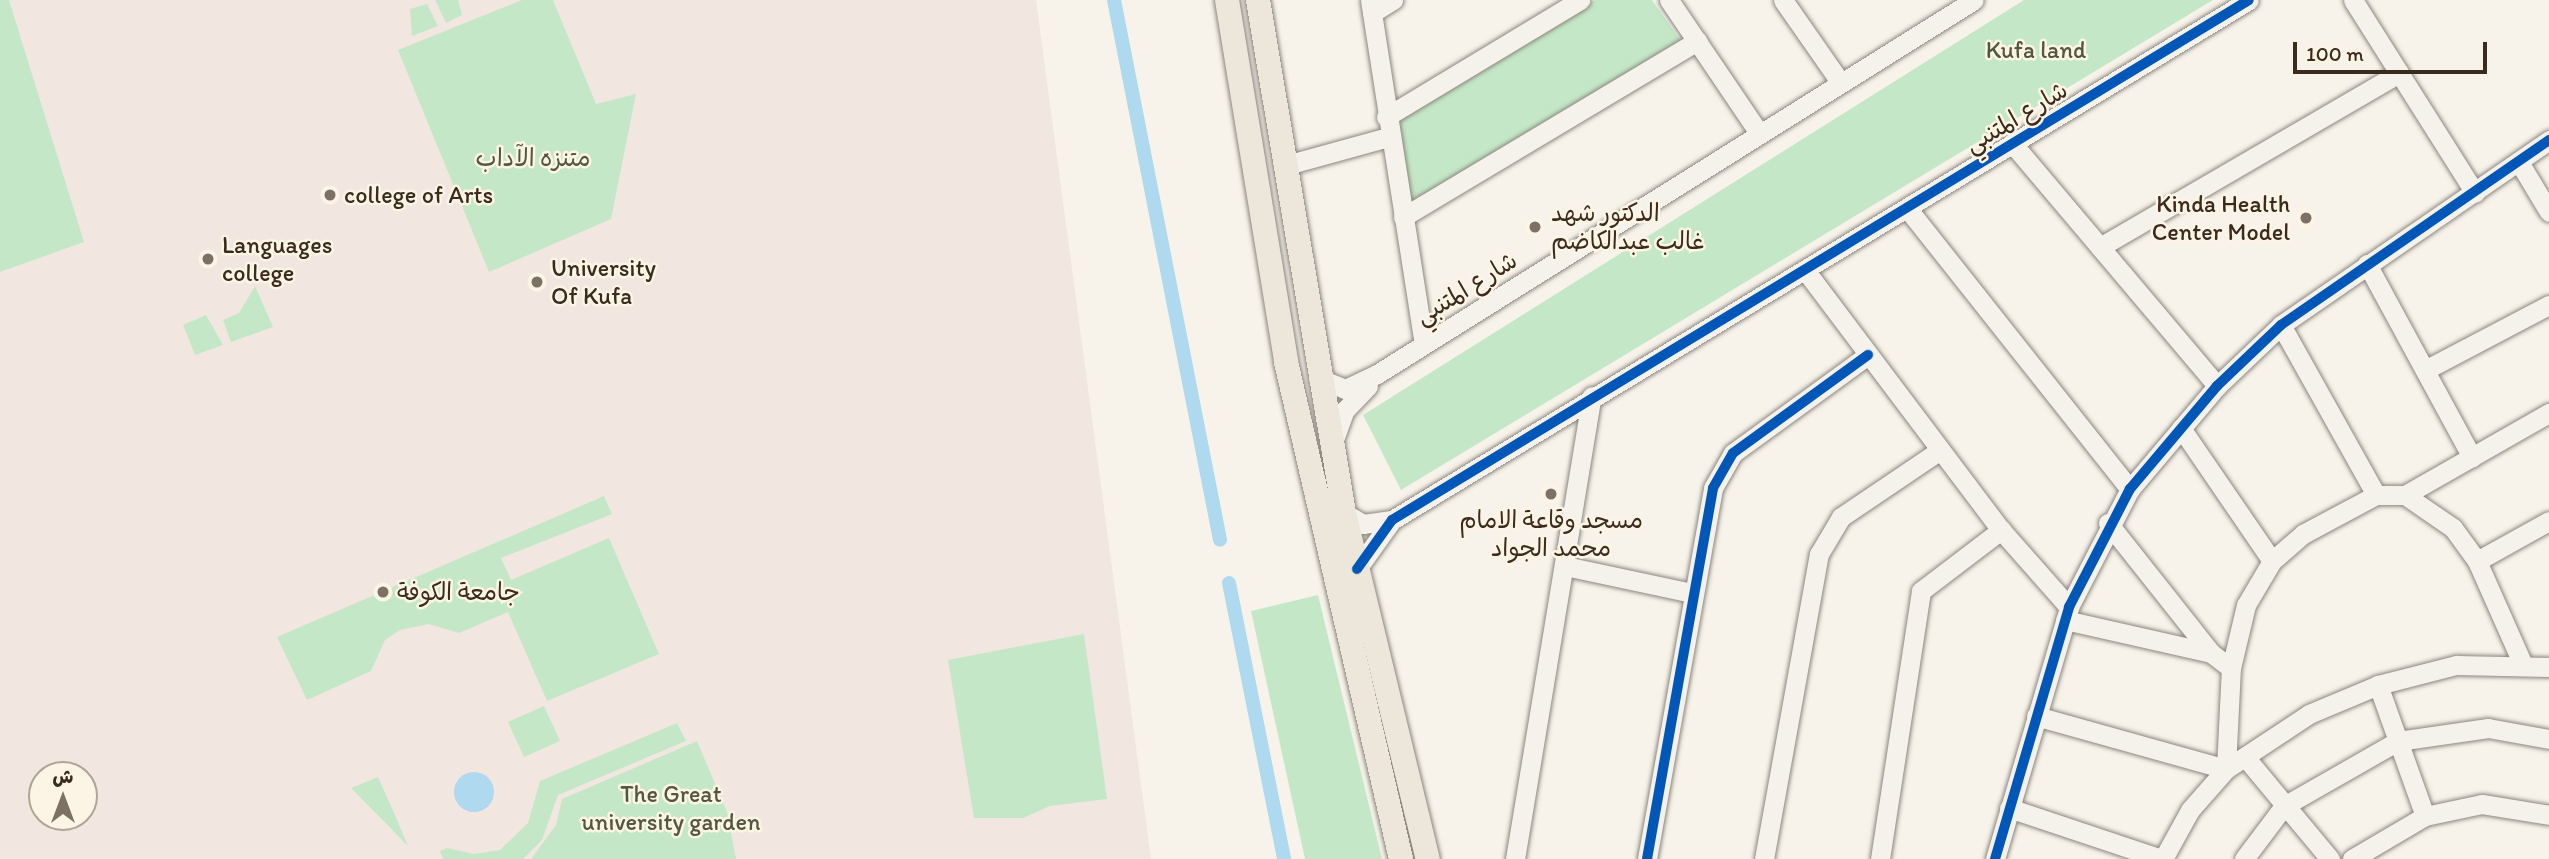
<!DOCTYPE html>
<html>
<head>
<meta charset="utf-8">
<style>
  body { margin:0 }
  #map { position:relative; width:2549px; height:859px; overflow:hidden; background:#f7f3ea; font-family:Itim,"Playpen Sans Arabic",sans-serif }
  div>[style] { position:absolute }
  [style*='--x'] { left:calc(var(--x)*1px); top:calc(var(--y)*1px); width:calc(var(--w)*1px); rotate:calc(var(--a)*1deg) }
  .built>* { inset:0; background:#f2e6e0 }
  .green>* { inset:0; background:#c4e8c7 }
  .water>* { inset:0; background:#aed9ee }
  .round { border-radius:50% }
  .canal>* { height:14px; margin:-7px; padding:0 7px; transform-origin:7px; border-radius:7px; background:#aed9ee }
  .roads { filter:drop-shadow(0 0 2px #8b867f) drop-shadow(0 0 2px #8b867f) }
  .minor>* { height:19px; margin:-9.5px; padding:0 9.5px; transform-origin:9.5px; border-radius:9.5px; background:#f5f2ec }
  .major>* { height:24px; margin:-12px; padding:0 12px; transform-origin:12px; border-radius:12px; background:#ede6da }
  .cycleway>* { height:10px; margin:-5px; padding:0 5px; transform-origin:5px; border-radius:5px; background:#0057b8 }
  .dots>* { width:19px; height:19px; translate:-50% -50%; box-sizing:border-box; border:4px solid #fcf5e5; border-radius:50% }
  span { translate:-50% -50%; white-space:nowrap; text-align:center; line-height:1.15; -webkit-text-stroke:5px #fcf5e5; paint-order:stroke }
  .park-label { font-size:24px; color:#535741 }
  .street-label { font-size:24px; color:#3b2a1e }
  .poi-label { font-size:24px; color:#3b2a1e }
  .left { translate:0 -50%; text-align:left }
  .right { translate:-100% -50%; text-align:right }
  .north { position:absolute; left:28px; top:761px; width:70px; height:70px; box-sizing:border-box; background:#fcf5e5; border:2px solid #afa495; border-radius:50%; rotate:0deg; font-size:19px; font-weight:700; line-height:28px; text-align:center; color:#3b2a1e }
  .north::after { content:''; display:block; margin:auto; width:24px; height:32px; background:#7d7065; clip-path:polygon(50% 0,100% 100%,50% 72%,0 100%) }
  .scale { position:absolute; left:2293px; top:42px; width:194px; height:32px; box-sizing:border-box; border:4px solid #3b2a1e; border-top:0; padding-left:9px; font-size:21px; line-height:24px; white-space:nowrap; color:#3b2a1e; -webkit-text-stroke:5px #fcf5e5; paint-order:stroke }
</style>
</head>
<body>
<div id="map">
  <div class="built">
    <i style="clip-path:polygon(evenodd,0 0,1036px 0,1151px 859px,0 859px,0 0,42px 775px,84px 775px,84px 817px,42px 817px,42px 775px)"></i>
  </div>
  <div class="green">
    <i style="clip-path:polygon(0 0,9px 0,84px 242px,0 272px)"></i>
    <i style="clip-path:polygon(435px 0,458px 0,462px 15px,446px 23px)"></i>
    <i style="clip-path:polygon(522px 0,553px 0,596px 104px,636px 94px,611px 219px,489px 272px,398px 50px)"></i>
    <i style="clip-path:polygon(1595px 0,1652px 0,1683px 44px,1409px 207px,1393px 124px)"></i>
    <i style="clip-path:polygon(2024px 0,2213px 0,1401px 490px,1363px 415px)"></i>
    <i style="clip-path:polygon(427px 4px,438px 26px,412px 36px,410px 9px)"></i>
    <i style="clip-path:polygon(255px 286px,273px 327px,231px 342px,223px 320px,239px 313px)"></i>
    <i style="clip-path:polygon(206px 315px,223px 345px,195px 355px,183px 325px)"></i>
    <i style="clip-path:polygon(604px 496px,612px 514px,501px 558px,511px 580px,609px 538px,659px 654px,547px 701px,508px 612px,459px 633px,429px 624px,400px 630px,385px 640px,371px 671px,307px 700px,277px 637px)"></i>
    <i style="clip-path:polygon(1318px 595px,1382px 859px,1305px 859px,1251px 611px)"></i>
    <i style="clip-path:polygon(1084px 634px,1107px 799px,1050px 806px,1023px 818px,974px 818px,948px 660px)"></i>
    <i style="clip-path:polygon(544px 706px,560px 741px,524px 757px,508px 722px)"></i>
    <i style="clip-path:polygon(677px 723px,686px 741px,558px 795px,542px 840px,523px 859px,443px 859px,440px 851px,447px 848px,474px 854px,500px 850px,528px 823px,540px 781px)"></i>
    <i style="clip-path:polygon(697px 741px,727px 812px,736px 859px,531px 859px,556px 825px,562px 799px)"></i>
    <i style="clip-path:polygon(378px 777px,394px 813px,408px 846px,351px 788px)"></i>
  </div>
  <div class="water">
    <i class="round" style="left:454px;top:772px;width:40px;height:40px"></i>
  </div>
  <div class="canal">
    <i style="--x:1114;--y:0;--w:550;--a:78.89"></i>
    <i style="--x:1229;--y:583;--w:281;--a:78.7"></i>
  </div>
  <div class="roads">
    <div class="minor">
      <i style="--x:1370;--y:0;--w:348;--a:81.1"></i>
      <i style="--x:1669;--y:0;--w:161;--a:55.9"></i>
      <i style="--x:1783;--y:0;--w:101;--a:55.1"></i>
      <i style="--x:2353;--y:0;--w:228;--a:57.7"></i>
      <i style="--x:1372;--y:13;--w:25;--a:-32"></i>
      <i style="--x:1386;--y:117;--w:227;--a:-31.1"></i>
      <i style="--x:2012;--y:143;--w:318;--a:49.8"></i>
      <i style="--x:2519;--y:162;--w:58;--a:59"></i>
      <i style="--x:1283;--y:166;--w:109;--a:-15.4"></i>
      <i style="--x:1907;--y:208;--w:359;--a:51.6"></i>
      <i style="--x:1403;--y:217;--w:343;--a:-30.9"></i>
      <i style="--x:2100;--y:247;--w:346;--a:-30.2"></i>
      <i style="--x:2367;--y:264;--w:220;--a:61.5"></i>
      <i style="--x:1805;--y:270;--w:326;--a:53"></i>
      <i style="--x:2001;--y:530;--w:103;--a:48.6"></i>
      <i style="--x:2281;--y:325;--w:195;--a:60.8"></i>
      <i style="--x:2425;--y:370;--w:140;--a:-27.7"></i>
      <i style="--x:1318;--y:378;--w:29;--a:22"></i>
      <i style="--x:1345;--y:389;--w:35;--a:-25"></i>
      <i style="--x:1377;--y:374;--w:704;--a:-32.07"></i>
      <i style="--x:2181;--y:428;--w:161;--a:55.6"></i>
      <i style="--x:1332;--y:445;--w:37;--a:-70"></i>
      <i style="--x:1345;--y:410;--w:33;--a:-46"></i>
      <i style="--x:2405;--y:495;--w:166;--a:-29.7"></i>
      <i style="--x:1344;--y:513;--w:22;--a:30"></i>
      <i style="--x:1363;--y:524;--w:29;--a:-8"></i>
      <i style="--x:2108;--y:523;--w:166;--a:51.6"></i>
      <i style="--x:2477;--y:561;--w:82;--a:-29.1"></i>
      <i style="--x:1565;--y:566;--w:130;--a:12"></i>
      <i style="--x:1357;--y:569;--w:60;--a:-54.5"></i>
      <i style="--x:1392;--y:520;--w:1002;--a:-31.25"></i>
      <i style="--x:2065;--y:620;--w:150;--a:12.7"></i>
      <i style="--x:2211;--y:653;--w:25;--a:37"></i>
      <i style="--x:2378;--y:685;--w:139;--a:70.3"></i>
      <i style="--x:2036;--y:716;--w:197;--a:15.6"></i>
      <i style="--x:2226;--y:769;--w:101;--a:-87.2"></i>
      <i style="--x:2231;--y:668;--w:65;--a:-76.6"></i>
      <i style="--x:2246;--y:605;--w:51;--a:-59.4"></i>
      <i style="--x:2272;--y:561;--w:41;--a:-41.1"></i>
      <i style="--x:2303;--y:534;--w:83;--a:-28.1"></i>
      <i style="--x:2376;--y:495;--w:29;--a:0"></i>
      <i style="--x:2405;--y:495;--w:58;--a:34.5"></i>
      <i style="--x:2453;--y:528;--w:41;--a:54"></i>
      <i style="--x:2477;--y:561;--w:114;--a:66.1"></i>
      <i style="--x:2245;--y:757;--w:133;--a:50.2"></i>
      <i style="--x:2009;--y:808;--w:160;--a:18.5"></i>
      <i style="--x:1515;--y:859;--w:469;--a:-80.6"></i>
      <i style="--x:1647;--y:859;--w:377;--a:-79.9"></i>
      <i style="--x:1713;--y:488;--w:40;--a:-60.3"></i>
      <i style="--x:1733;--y:453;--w:167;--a:-36"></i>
      <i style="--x:1764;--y:859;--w:310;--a:-79.8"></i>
      <i style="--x:1819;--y:554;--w:43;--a:-59.3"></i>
      <i style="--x:1841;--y:517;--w:118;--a:-34"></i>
      <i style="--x:1880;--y:859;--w:271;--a:-81.3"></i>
      <i style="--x:1921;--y:591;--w:101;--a:-37.3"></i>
      <i style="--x:1995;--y:859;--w:263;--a:-73.6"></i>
      <i style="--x:2069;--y:607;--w:133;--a:-62.7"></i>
      <i style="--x:2130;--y:489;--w:135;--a:-49.8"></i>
      <i style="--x:2217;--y:386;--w:88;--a:-43.6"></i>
      <i style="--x:2281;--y:325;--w:326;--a:-34.6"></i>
      <i style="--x:2163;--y:859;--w:56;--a:-61.1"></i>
      <i style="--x:2190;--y:810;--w:55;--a:-48.7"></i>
      <i style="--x:2226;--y:769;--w:100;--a:-33.5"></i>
      <i style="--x:2309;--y:714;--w:75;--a:-22.8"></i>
      <i style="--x:2378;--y:685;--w:81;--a:-14.4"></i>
      <i style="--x:2456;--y:665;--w:93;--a:1.2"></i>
      <i style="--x:2244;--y:859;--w:66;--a:-53"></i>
      <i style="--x:2284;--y:806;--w:131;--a:-29.7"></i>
      <i style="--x:2398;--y:741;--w:91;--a:-8.2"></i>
      <i style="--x:2488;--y:728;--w:62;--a:10.2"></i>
      <i style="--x:2352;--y:859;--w:85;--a:-30.5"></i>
      <i style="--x:2425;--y:816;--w:58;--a:-11.9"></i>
      <i style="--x:2482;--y:804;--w:68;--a:9.3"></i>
    </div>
    <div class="major">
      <i style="--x:1227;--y:0;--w:367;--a:80.7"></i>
      <i style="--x:1286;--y:362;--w:510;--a:76.97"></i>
      <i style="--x:1258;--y:0;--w:520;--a:80.48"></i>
      <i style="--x:1344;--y:513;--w:356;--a:76.4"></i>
    </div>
  </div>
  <div class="cycleway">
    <i style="--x:1357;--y:569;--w:60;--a:-54.5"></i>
    <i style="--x:1392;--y:520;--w:1002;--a:-31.25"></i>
    <i style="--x:1647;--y:859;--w:377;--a:-79.9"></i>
    <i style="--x:1713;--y:488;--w:40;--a:-60.3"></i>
    <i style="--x:1733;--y:453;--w:167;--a:-36"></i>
    <i style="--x:1995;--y:859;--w:263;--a:-73.6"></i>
    <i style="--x:2069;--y:607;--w:133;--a:-62.7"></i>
    <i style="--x:2130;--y:489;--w:135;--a:-49.8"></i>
    <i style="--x:2217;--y:386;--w:88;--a:-43.6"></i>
    <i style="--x:2281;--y:325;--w:326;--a:-34.6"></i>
  </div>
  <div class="dots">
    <i style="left:330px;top:195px;background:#7d7065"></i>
    <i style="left:2306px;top:218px;background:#7d7065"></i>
    <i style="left:1535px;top:227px;background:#7d7065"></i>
    <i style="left:208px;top:259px;background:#7d7065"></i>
    <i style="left:537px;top:282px;background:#7d7065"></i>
    <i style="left:1551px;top:494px;background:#7d7065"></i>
    <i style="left:383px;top:592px;background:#7d7065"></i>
  </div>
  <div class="park-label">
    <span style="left:2036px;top:50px">Kufa land</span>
    <span style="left:533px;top:158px">متنزه الآداب</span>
    <span style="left:671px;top:808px">The Great<br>university garden</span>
  </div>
  <div class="street-label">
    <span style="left:2016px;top:117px;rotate:-31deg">شارع المتنبي</span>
    <span style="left:1466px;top:288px;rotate:-32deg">شارع المتنبي</span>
  </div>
  <div class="poi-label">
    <span class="left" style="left:344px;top:195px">college of Arts</span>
    <span class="right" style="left:2290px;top:218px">Kinda Health<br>Center Model</span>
    <span class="left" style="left:1551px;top:227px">الدكتور شهد<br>غالب عبدالكاضم</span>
    <span class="left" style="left:222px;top:259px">Languages<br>college</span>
    <span class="left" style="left:551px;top:282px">University<br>Of Kufa</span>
    <span style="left:1551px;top:534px">مسجد وقاعة الامام<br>محمد الجواد</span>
    <span class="left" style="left:397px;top:592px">جامعة الكوفة</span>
  </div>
  <div class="north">ش</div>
  <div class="scale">100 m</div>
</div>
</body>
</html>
